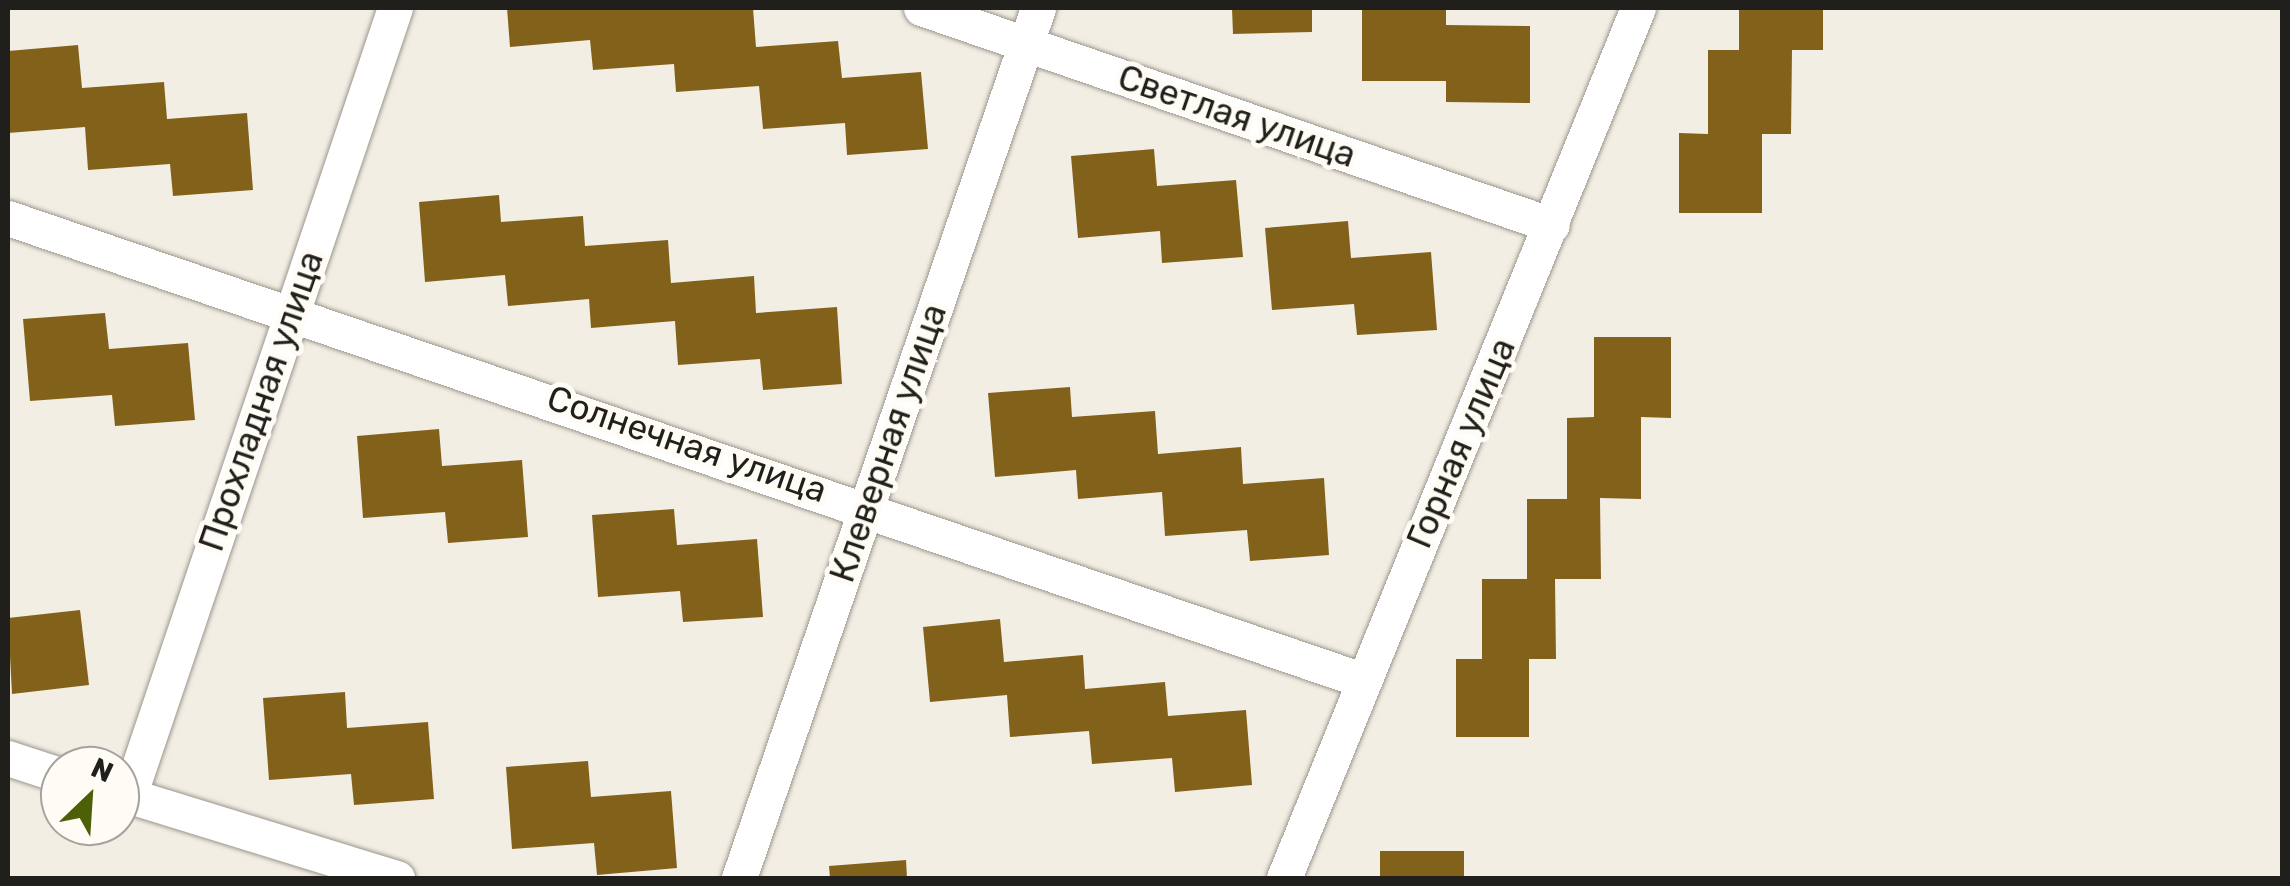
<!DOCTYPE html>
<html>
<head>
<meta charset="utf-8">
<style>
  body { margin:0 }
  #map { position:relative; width:2290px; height:886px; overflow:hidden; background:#f3eee3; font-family:Rubik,sans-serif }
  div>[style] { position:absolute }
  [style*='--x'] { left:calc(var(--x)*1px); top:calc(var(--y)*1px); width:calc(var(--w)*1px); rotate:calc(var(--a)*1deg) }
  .building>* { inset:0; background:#82621b }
  .roads { filter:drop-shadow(0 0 2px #9b968d) drop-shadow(0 0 2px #9b968d) }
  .minor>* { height:35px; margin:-17.5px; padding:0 17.5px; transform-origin:17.5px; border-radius:17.5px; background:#fff }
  span { translate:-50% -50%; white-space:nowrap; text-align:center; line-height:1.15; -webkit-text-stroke:10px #fffbf5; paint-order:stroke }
  .street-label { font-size:35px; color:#211f1b }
  .frame { position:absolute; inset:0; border:10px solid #211f1b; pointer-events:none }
  .north { position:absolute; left:40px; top:746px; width:100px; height:100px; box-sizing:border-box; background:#fffbf5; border:2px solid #a6a39e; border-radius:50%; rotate:25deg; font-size:28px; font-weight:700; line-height:40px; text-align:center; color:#211f1b }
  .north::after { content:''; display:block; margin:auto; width:35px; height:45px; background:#4e6007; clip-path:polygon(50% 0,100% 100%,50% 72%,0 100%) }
</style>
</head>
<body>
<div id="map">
  <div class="building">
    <i style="clip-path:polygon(507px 8px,753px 8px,756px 47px,838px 41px,842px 78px,921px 72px,928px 149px,847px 155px,845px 123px,763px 129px,759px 86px,676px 92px,674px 64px,593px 70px,590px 40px,510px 47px)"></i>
    <i style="clip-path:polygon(1232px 8px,1312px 8px,1312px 32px,1233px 34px)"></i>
    <i style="clip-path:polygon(1362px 8px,1446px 8px,1446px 25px,1530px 26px,1530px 103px,1446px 102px,1446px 81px,1362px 81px)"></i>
    <i style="clip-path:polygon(1739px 8px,1823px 8px,1823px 50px,1792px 50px,1791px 134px,1762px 134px,1762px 213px,1679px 213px,1679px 133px,1708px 134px,1708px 50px,1739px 50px)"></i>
    <i style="clip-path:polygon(78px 45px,82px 88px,164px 82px,167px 119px,247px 113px,253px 190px,173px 196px,170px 164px,88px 170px,85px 127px,8px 133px,8px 51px)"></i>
    <i style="clip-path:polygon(1154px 149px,1157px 186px,1236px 180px,1243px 257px,1162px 263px,1160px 231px,1078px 238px,1071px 156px)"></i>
    <i style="clip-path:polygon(499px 195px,501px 222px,583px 216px,585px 246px,668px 240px,671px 283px,754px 276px,756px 313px,837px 307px,842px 384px,763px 390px,760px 359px,678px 365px,675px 321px,591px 328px,589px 299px,508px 306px,505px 275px,425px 282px,419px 202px)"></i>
    <i style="clip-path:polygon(1348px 221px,1351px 258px,1431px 252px,1437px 330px,1357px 335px,1354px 304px,1272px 310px,1265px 228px)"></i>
    <i style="clip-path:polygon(105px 313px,109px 349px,188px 343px,195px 420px,115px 426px,112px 395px,30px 401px,23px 319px)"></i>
    <i style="clip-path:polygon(1594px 337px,1671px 337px,1671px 418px,1641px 417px,1641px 499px,1600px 498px,1601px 579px,1555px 579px,1556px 659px,1529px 659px,1529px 737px,1456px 737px,1456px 659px,1482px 659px,1482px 579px,1527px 579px,1527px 499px,1567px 499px,1567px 418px,1594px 417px)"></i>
    <i style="clip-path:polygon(1070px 387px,1072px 417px,1155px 411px,1158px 454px,1241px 447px,1243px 484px,1324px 478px,1329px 555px,1250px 561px,1247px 530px,1165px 536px,1162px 492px,1078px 499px,1076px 470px,995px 477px,988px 393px)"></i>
    <i style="clip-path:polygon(439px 429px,442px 466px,522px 460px,528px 537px,448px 543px,445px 512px,363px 518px,357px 436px)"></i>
    <i style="clip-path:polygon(674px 509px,677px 545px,757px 539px,763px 617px,683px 622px,680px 591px,598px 597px,592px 515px)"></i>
    <i style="clip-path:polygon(80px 610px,89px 685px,12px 694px,8px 618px)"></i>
    <i style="clip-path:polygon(1000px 619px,1004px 662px,1083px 655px,1085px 689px,1165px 682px,1168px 716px,1246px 710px,1252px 785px,1175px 792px,1172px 758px,1092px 764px,1089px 731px,1010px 737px,1007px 695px,930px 702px,923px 627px)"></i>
    <i style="clip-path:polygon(345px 692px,347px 728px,428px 722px,434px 799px,354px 805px,351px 774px,269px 780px,263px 698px)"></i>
    <i style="clip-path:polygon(588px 761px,591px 797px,671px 791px,677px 868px,597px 875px,594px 843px,512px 849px,506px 767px)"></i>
    <i style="clip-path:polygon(1380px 851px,1464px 851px,1464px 878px,1380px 878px)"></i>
    <i style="clip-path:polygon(906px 860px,907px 878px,830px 878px,829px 866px)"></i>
  </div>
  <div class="roads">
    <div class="minor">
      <i style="--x:921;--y:8;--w:667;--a:18.98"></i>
      <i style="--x:8;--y:218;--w:1431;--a:18.84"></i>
      <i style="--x:8;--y:758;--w:55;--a:18.1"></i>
      <i style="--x:120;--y:793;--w:290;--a:17.1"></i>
      <i style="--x:129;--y:796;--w:832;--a:-71.35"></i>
      <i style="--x:739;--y:878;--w:920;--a:-71.03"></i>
      <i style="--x:1284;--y:878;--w:939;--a:-67.86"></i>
    </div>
  </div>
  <div class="street-label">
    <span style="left:1237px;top:116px;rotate:19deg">Светлая улица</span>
    <span style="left:261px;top:401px;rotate:-71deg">Прохладная улица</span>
    <span style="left:888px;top:443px;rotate:-71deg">Клеверная улица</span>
    <span style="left:1461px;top:443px;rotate:-67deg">Горная улица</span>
    <span style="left:687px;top:444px;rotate:19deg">Солнечная улица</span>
  </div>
  <div class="frame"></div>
  <div class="north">N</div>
</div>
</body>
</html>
